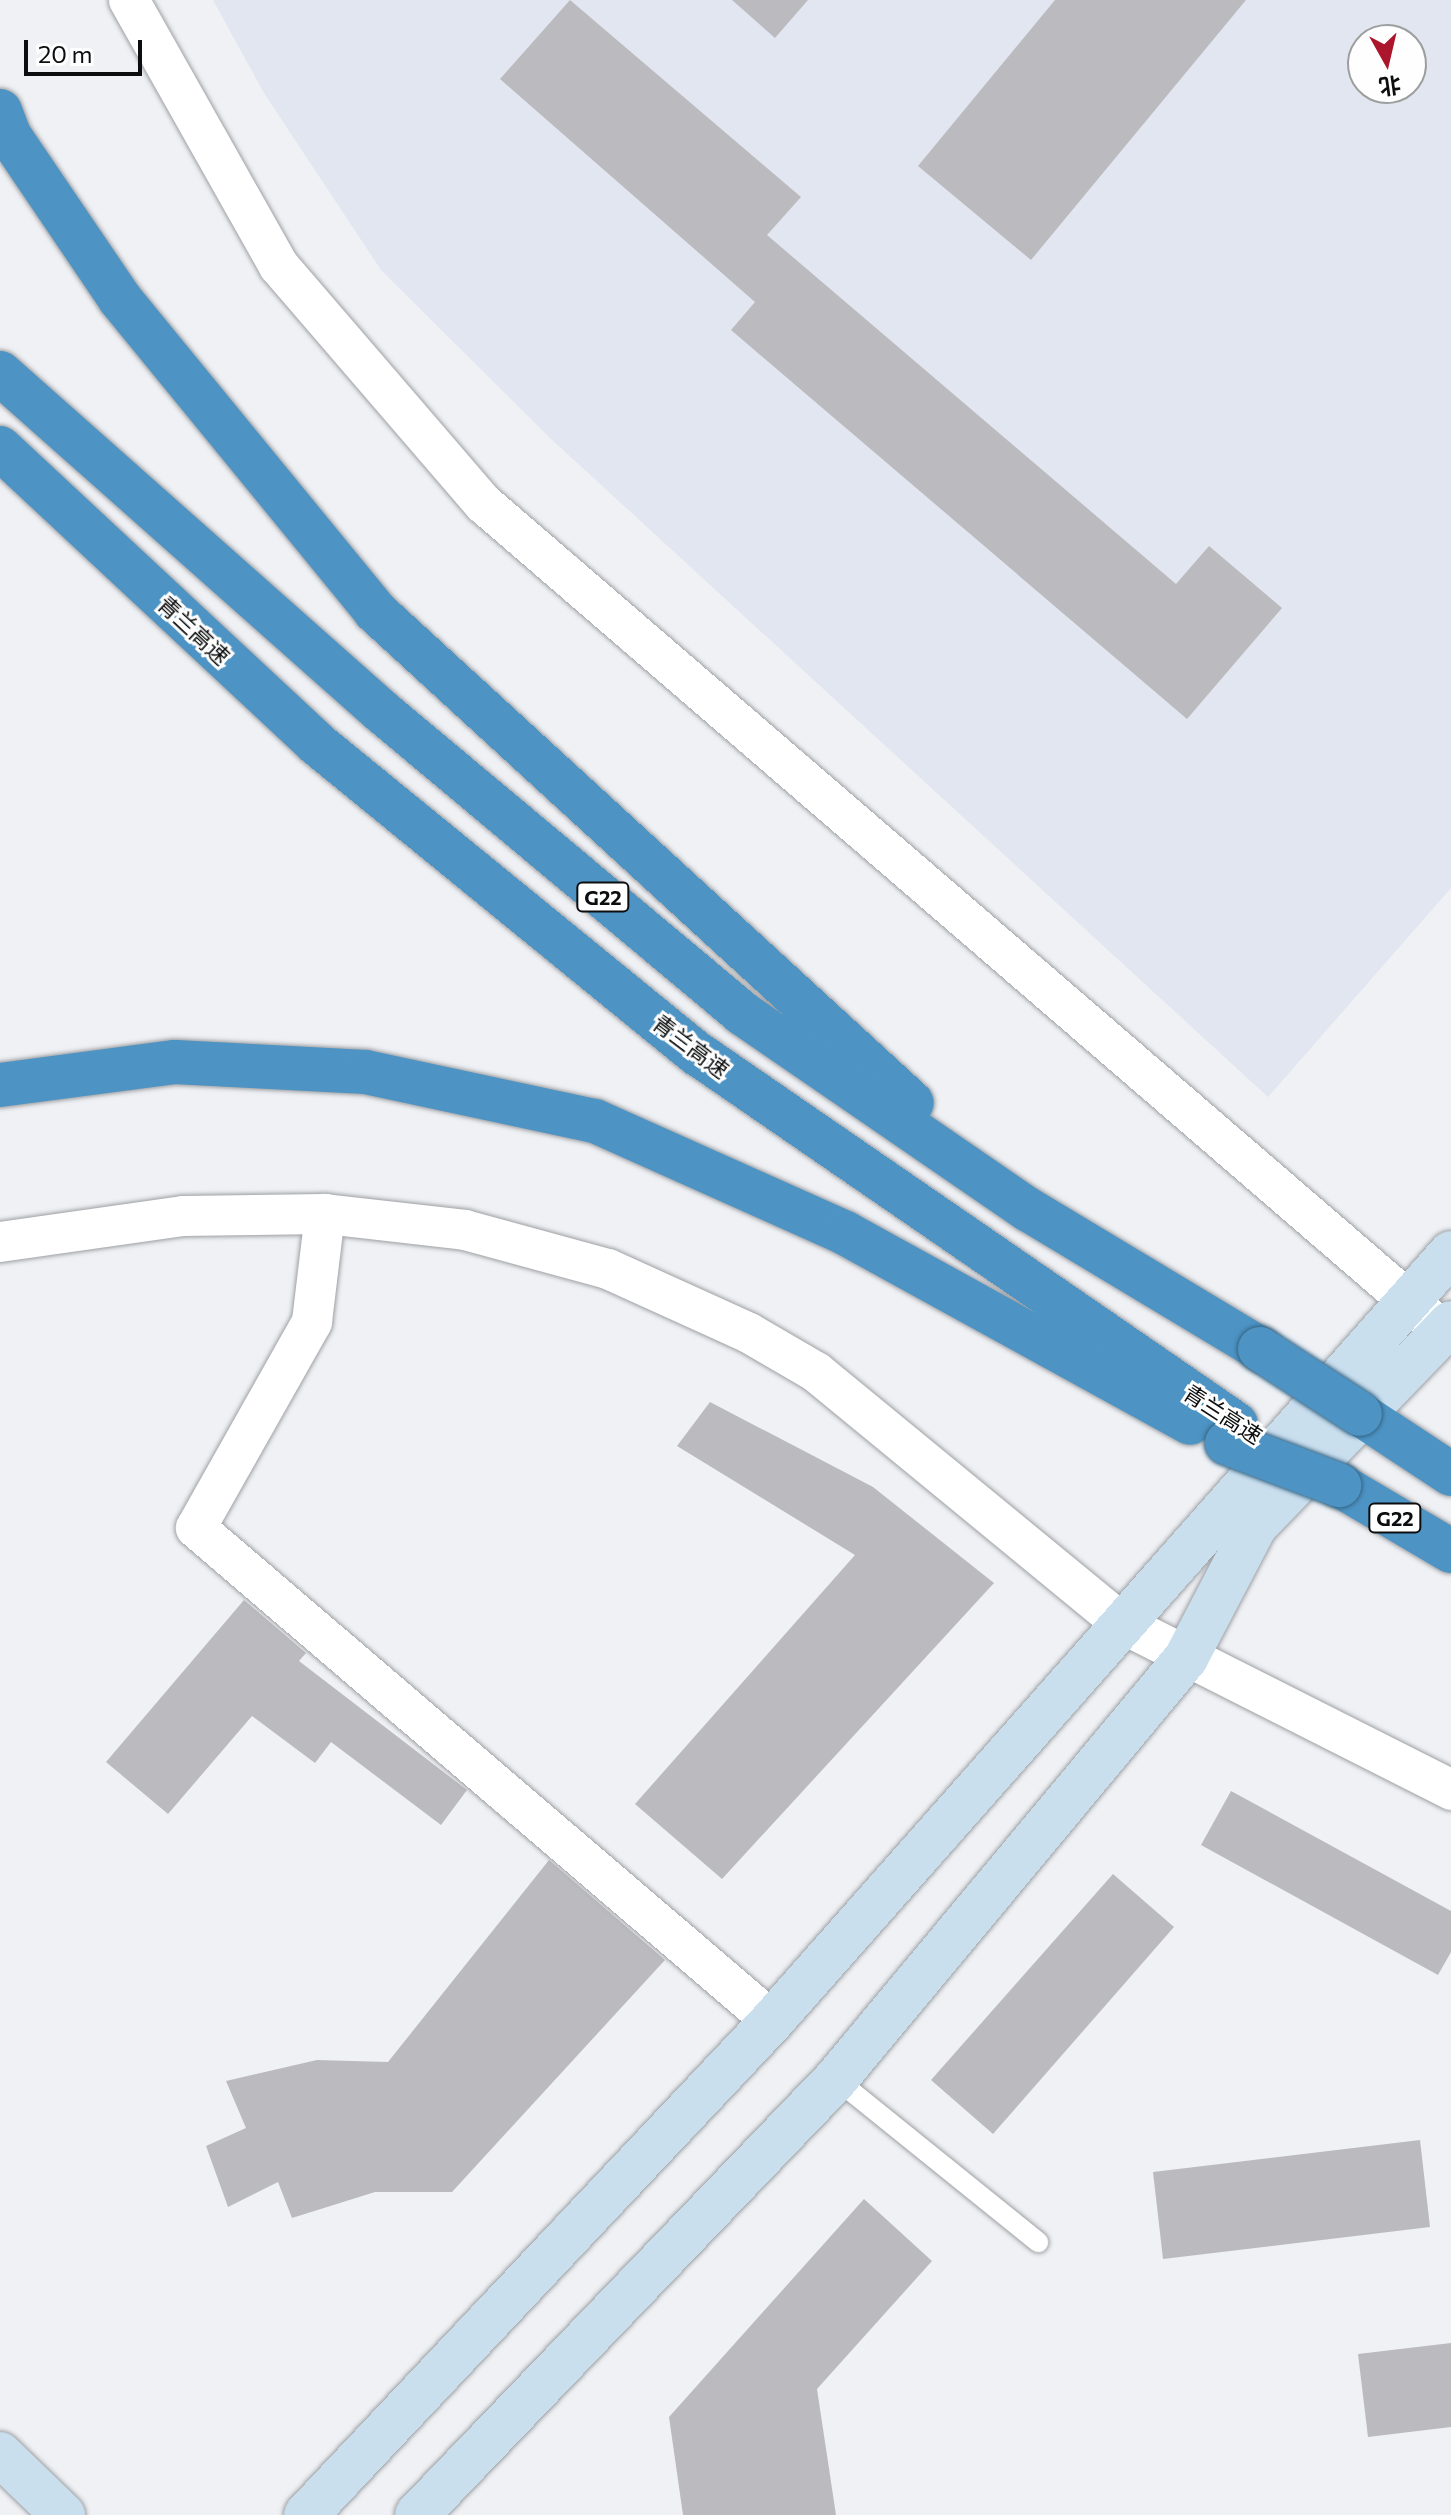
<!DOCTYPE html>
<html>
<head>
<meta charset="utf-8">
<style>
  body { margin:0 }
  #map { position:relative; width:1451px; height:2515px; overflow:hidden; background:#eff1f5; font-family:Commissioner,"Noto Sans SC",sans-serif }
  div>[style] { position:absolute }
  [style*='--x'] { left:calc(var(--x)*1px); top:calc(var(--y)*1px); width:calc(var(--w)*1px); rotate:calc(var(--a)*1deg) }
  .built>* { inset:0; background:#e1e6f0 }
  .building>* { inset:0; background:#bbbbbf }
  .roads { filter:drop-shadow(0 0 2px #9ea0a3) drop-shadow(0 0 2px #9ea0a3) }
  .lane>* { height:20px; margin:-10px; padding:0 10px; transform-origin:10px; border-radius:10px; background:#fff }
  .street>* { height:40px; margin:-20px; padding:0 20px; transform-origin:20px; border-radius:20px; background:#fff }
  .secondary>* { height:44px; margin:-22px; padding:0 22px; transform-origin:22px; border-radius:22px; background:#cadfee }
  .highway>* { height:44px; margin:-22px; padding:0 22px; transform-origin:22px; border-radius:22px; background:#4d94c5 }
  .bridges { filter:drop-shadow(0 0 2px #366585) drop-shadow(0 0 2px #366585) }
  .highway-bridge>* { height:44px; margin:-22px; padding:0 22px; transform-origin:22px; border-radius:22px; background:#4d94c5 }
  span { translate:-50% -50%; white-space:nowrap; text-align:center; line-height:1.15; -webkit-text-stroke:6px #fefefe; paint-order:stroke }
  .shield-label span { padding:2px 6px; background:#fefefe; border:2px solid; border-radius:6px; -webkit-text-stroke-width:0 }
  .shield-label { font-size:20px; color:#0c0d0e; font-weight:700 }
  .street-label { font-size:22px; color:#0c0d0e }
  .north { position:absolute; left:1347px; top:24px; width:80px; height:80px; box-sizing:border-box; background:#fefefe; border:2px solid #9d9e9e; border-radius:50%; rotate:172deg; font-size:22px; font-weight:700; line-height:32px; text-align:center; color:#0c0d0e }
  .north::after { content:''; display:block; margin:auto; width:28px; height:36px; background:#ab162d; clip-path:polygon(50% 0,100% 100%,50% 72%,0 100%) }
  .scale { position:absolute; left:24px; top:40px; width:118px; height:36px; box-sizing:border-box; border:4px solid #0c0d0e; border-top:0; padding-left:10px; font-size:24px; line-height:28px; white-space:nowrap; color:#0c0d0e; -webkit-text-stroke:6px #fefefe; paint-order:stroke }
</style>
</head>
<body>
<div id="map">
  <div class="built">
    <i style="clip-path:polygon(evenodd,213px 0,1451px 0,1451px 888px,1268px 1097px,550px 438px,381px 270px,264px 93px,213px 0,1363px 40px,1411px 40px,1411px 88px,1363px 88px,1363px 40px)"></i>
  </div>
  <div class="building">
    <i style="clip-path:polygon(570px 0,801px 197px,767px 235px,1176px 584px,1209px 546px,1282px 608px,1187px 719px,731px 330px,755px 302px,500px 79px)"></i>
    <i style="clip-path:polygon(732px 0,808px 0,775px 38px)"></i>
    <i style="clip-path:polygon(1055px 0,1246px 0,1031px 260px,918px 166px)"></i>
    <i style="clip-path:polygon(710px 1402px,873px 1487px,994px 1583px,722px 1879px,635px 1804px,855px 1555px,677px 1446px)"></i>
    <i style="clip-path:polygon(244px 1600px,306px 1653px,299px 1661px,467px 1790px,441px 1825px,331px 1742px,315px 1763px,252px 1716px,168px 1814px,106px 1762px)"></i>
    <i style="clip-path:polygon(1231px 1791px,1451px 1911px,1451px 1952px,1438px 1975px,1201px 1845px)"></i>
    <i style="clip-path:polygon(549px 1860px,665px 1960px,452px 2192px,375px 2192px,292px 2218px,278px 2182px,228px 2207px,206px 2146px,246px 2128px,226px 2081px,317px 2060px,388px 2062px)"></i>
    <i style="clip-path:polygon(1113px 1874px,1174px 1927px,993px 2134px,931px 2080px)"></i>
    <i style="clip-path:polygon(1420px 2140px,1430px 2227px,1163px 2259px,1153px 2172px)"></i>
    <i style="clip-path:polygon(864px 2199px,932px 2261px,817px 2389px,836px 2515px,683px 2515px,669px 2417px)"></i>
    <i style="clip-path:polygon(1451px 2343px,1451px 2427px,1368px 2437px,1358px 2354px)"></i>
  </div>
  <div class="roads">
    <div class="lane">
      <i style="--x:836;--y:2079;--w:260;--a:38.9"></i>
    </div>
    <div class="street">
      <i style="--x:129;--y:0;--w:305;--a:60.6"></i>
      <i style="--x:279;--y:266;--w:314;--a:49.3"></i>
      <i style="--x:484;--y:504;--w:1254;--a:40.76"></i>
      <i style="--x:325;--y:1214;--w:109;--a:96.9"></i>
      <i style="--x:312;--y:1322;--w:236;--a:119.4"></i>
      <i style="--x:196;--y:1528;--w:758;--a:40.56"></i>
      <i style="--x:0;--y:1242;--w:185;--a:-8.1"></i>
      <i style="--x:183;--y:1216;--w:142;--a:-0.8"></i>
      <i style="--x:325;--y:1214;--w:141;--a:6.5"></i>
      <i style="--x:465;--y:1230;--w:148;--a:15.3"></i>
      <i style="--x:608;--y:1269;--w:155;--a:24.4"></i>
      <i style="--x:749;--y:1333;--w:78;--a:30.2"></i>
      <i style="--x:816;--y:1372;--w:397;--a:39.4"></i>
      <i style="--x:1123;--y:1624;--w:368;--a:26.8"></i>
    </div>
    <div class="secondary">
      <i style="--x:0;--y:2454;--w:88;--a:44.1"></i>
      <i style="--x:306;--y:2515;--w:679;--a:-46.67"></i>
      <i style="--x:772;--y:2021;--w:1025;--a:-48.52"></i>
      <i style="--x:417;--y:2515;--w:605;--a:-46.14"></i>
      <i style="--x:836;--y:2079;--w:547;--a:-50.26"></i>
      <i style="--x:1186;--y:1658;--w:149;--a:-62.4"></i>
      <i style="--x:1255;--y:1526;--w:282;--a:-46"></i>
    </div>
    <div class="highway">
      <i style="--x:0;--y:111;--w:26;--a:69"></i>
      <i style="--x:9;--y:135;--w:198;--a:55.9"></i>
      <i style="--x:120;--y:299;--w:403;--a:50.7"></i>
      <i style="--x:375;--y:611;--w:728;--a:42.5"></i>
      <i style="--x:0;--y:373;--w:509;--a:41.58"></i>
      <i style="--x:381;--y:711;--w:471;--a:39.9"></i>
      <i style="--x:742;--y:1013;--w:348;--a:34.5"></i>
      <i style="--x:1029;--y:1210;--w:270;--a:31"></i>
      <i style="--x:0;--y:448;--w:432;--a:43"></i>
      <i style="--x:316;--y:743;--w:493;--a:39.2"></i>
      <i style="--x:698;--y:1054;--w:653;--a:34.52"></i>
      <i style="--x:0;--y:1085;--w:177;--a:-7.5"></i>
      <i style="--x:175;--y:1062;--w:191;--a:3"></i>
      <i style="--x:366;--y:1072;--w:234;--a:12.1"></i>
      <i style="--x:595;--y:1121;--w:274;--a:24.1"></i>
      <i style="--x:845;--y:1233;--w:394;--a:28.8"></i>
      <i style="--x:1360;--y:1414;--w:109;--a:33.4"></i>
      <i style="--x:1339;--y:1485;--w:130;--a:30.5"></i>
    </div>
  </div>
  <div class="bridges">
    <div class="highway-bridge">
      <i style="--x:1260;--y:1349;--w:119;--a:33"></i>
      <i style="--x:1227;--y:1443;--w:120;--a:20.6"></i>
    </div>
  </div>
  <div class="shield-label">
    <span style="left:603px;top:897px">G22</span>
    <span style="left:1395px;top:1518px">G22</span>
  </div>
  <div class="street-label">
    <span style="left:194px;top:630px;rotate:43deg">青兰高速</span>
    <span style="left:691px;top:1046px;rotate:37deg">青兰高速</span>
    <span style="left:1223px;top:1414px;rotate:33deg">青兰高速</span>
  </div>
  <div class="north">北</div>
  <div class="scale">20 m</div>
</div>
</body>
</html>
